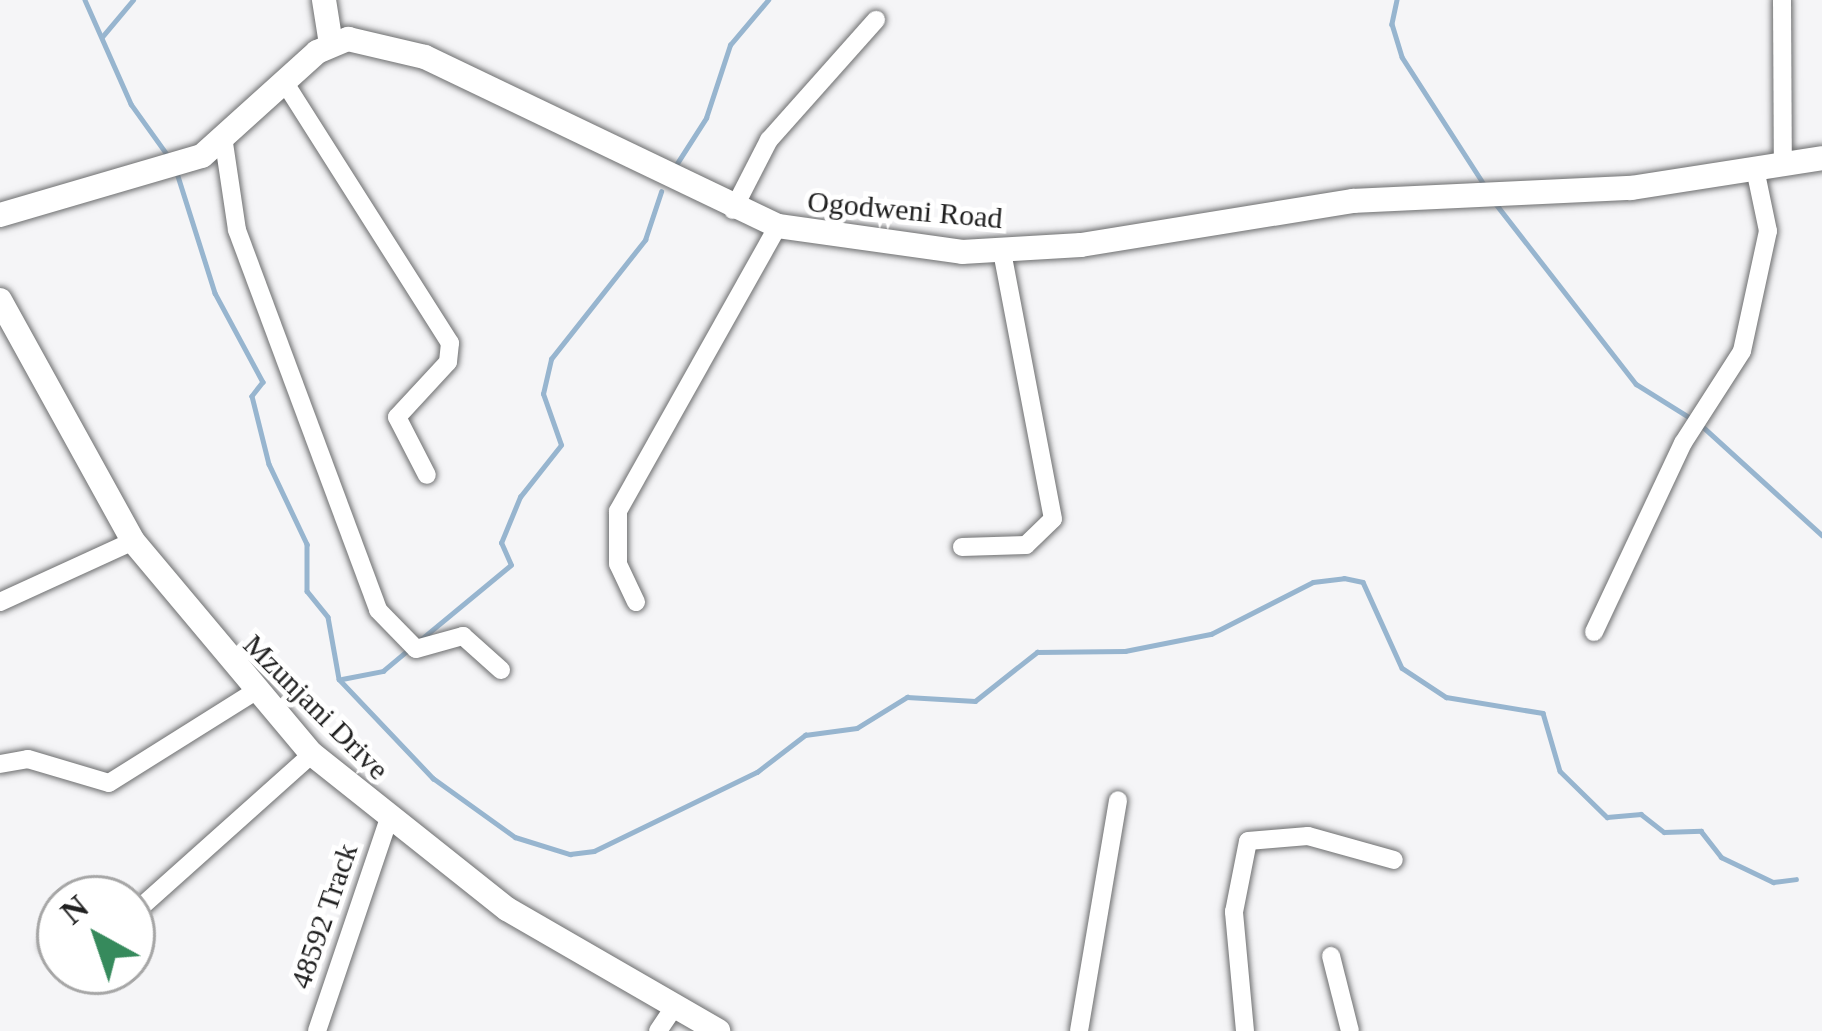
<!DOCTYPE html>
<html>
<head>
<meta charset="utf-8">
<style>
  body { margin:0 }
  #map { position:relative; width:1822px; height:1031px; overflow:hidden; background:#f5f5f7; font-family:Georgia,serif }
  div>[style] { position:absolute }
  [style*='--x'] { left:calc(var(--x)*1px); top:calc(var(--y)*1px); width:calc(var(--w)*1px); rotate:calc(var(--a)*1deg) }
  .stream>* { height:4.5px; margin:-2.25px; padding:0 2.25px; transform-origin:2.25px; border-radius:2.25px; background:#97b5cf }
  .roads { filter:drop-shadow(0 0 3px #6d6e6f) drop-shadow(0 0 3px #6d6e6f) }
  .street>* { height:18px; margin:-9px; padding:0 9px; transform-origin:9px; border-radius:9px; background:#fff }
  .secondary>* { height:24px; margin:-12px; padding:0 12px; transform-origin:12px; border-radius:12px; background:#fff }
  span { translate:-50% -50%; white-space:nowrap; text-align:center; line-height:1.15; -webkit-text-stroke:10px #fff; paint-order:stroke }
  .street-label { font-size:30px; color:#202020 }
  .north { position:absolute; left:36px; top:875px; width:120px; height:120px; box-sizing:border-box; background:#fff; border:3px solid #a6a6a6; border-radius:50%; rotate:320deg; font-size:33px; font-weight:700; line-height:48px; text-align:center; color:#202020 }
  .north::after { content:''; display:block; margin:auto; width:42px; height:54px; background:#368a5c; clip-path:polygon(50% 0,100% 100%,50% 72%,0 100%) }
</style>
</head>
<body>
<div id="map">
  <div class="stream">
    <i style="--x:85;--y:0;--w:114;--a:66.1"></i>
    <i style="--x:131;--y:104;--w:65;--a:54.4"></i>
    <i style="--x:1397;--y:0;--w:25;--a:102"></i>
    <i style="--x:1392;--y:24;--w:34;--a:73"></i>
    <i style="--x:1402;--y:57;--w:151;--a:57.2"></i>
    <i style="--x:102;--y:37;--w:48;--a:-50"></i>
    <i style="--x:676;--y:165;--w:56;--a:-57.4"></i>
    <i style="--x:706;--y:118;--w:77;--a:-71.8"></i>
    <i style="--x:730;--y:45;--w:59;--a:-49.8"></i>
    <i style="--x:177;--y:173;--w:126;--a:72.4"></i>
    <i style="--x:215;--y:293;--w:101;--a:61.7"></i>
    <i style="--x:263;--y:382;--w:18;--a:128"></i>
    <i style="--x:252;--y:396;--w:70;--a:76"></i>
    <i style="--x:269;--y:464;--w:89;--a:64.6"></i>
    <i style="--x:307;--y:544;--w:47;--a:90"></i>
    <i style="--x:307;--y:591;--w:33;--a:51"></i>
    <i style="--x:328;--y:617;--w:63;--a:79.9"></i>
    <i style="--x:339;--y:679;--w:137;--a:46.5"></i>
    <i style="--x:433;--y:778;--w:101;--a:35.7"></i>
    <i style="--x:515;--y:837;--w:58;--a:17.2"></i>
    <i style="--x:570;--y:854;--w:24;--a:-7"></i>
    <i style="--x:594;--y:851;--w:181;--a:-25.9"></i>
    <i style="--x:757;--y:772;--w:61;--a:-37.6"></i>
    <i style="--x:805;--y:735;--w:52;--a:-7.7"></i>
    <i style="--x:857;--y:728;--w:59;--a:-31.8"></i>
    <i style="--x:907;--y:697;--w:68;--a:3.4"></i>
    <i style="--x:975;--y:701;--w:79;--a:-38.3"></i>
    <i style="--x:1037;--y:652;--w:88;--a:-0.7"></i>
    <i style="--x:1125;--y:651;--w:88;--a:-11.2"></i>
    <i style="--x:1211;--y:634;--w:114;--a:-27"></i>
    <i style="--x:1313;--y:582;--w:31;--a:-7"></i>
    <i style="--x:1344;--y:578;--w:19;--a:12"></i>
    <i style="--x:1363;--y:582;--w:94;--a:65.6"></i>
    <i style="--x:1402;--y:668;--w:53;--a:33.4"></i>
    <i style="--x:1446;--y:697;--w:98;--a:9.4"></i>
    <i style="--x:1543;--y:713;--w:60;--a:73.7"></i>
    <i style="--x:1560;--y:771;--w:66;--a:44.4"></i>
    <i style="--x:1607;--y:817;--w:34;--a:-5"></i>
    <i style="--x:1641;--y:814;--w:29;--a:38"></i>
    <i style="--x:1664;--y:832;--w:37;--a:-2"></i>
    <i style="--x:1701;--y:831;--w:33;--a:52"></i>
    <i style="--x:1721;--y:857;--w:58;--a:25.7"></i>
    <i style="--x:1773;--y:882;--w:23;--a:-7"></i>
    <i style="--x:1496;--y:204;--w:228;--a:52.1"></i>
    <i style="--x:1636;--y:384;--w:66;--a:32"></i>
    <i style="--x:1701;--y:425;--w:164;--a:42.3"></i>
    <i style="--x:419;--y:641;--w:119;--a:-39.6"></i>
    <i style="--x:511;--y:565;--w:24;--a:-114"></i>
    <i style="--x:501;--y:543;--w:50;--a:-67.6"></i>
    <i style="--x:520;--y:497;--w:66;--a:-51.7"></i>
    <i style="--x:561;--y:445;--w:54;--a:-109.4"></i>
    <i style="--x:543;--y:394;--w:36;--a:-77"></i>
    <i style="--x:551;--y:359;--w:152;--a:-51.7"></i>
    <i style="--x:645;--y:240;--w:51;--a:-71.6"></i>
    <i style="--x:342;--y:679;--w:42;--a:-11"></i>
    <i style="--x:383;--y:671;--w:35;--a:-40"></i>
  </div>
  <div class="roads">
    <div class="street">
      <i style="--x:1782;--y:0;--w:165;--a:89.7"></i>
      <i style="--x:285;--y:83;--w:308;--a:57.6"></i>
      <i style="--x:450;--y:343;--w:19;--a:96"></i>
      <i style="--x:448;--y:362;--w:75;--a:132.8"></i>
      <i style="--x:397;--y:417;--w:65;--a:62.7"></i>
      <i style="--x:224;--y:143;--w:88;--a:81.5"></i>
      <i style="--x:237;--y:230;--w:405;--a:69.6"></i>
      <i style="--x:378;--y:610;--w:54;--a:45.7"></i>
      <i style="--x:416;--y:649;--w:49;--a:-15.5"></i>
      <i style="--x:463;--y:636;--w:51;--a:41.8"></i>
      <i style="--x:733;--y:210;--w:79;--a:-62.8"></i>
      <i style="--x:769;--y:140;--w:161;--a:-48.3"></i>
      <i style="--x:962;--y:547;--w:64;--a:-1.8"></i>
      <i style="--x:1026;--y:545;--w:37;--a:-44"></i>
      <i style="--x:1053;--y:519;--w:273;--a:-100.8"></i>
      <i style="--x:0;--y:602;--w:146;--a:-24.6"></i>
      <i style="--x:636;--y:602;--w:42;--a:-115.3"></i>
      <i style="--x:618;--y:564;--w:53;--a:-90"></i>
      <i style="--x:618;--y:511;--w:327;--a:-60.7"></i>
      <i style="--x:1594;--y:632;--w:209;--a:-64.8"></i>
      <i style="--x:1683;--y:443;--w:109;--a:-57.3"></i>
      <i style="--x:1742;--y:351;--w:123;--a:-77.8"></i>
      <i style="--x:1768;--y:231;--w:63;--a:-101.8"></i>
      <i style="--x:0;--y:764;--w:28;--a:-10"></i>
      <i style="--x:28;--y:759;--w:84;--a:16.5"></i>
      <i style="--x:109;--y:783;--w:171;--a:-32.1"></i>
      <i style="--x:132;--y:915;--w:241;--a:-41.8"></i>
      <i style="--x:50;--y:945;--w:11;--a:-22"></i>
      <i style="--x:1331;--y:956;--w:77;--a:75.8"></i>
      <i style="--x:317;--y:1031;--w:222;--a:-71.3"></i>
      <i style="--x:658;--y:1031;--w:30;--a:-56"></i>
      <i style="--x:1079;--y:1031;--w:234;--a:-80.4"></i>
      <i style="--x:1245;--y:1031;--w:120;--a:-95.3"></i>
      <i style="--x:1234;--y:912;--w:72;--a:-78.8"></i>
      <i style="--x:1248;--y:841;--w:60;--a:-4.8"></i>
      <i style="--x:1308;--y:836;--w:89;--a:15.6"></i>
    </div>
    <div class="secondary">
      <i style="--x:324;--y:0;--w:45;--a:81"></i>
      <i style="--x:0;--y:215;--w:210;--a:-16.3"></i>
      <i style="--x:202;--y:156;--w:155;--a:-42.1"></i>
      <i style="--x:317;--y:52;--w:34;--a:-23"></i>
      <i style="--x:348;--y:39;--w:79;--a:13.2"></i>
      <i style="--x:425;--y:57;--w:391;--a:25.6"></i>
      <i style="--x:778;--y:226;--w:186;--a:8"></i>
      <i style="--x:962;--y:252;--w:119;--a:-3.4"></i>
      <i style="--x:1081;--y:245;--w:276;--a:-9.2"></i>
      <i style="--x:1353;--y:201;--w:278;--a:-2.7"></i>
      <i style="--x:1631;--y:188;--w:193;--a:-8.9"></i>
      <i style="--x:0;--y:300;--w:275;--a:61.1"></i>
      <i style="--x:133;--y:541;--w:278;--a:50"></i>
      <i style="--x:312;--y:754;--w:249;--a:38.5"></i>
      <i style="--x:507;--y:909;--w:244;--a:30"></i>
    </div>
  </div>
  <div class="street-label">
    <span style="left:905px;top:210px;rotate:5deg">Ogodweni Road</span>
    <span style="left:316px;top:707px;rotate:45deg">Mzunjani Drive</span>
    <span style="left:324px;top:916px;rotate:-71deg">48592 Track</span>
  </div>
  <div class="north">N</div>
</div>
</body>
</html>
